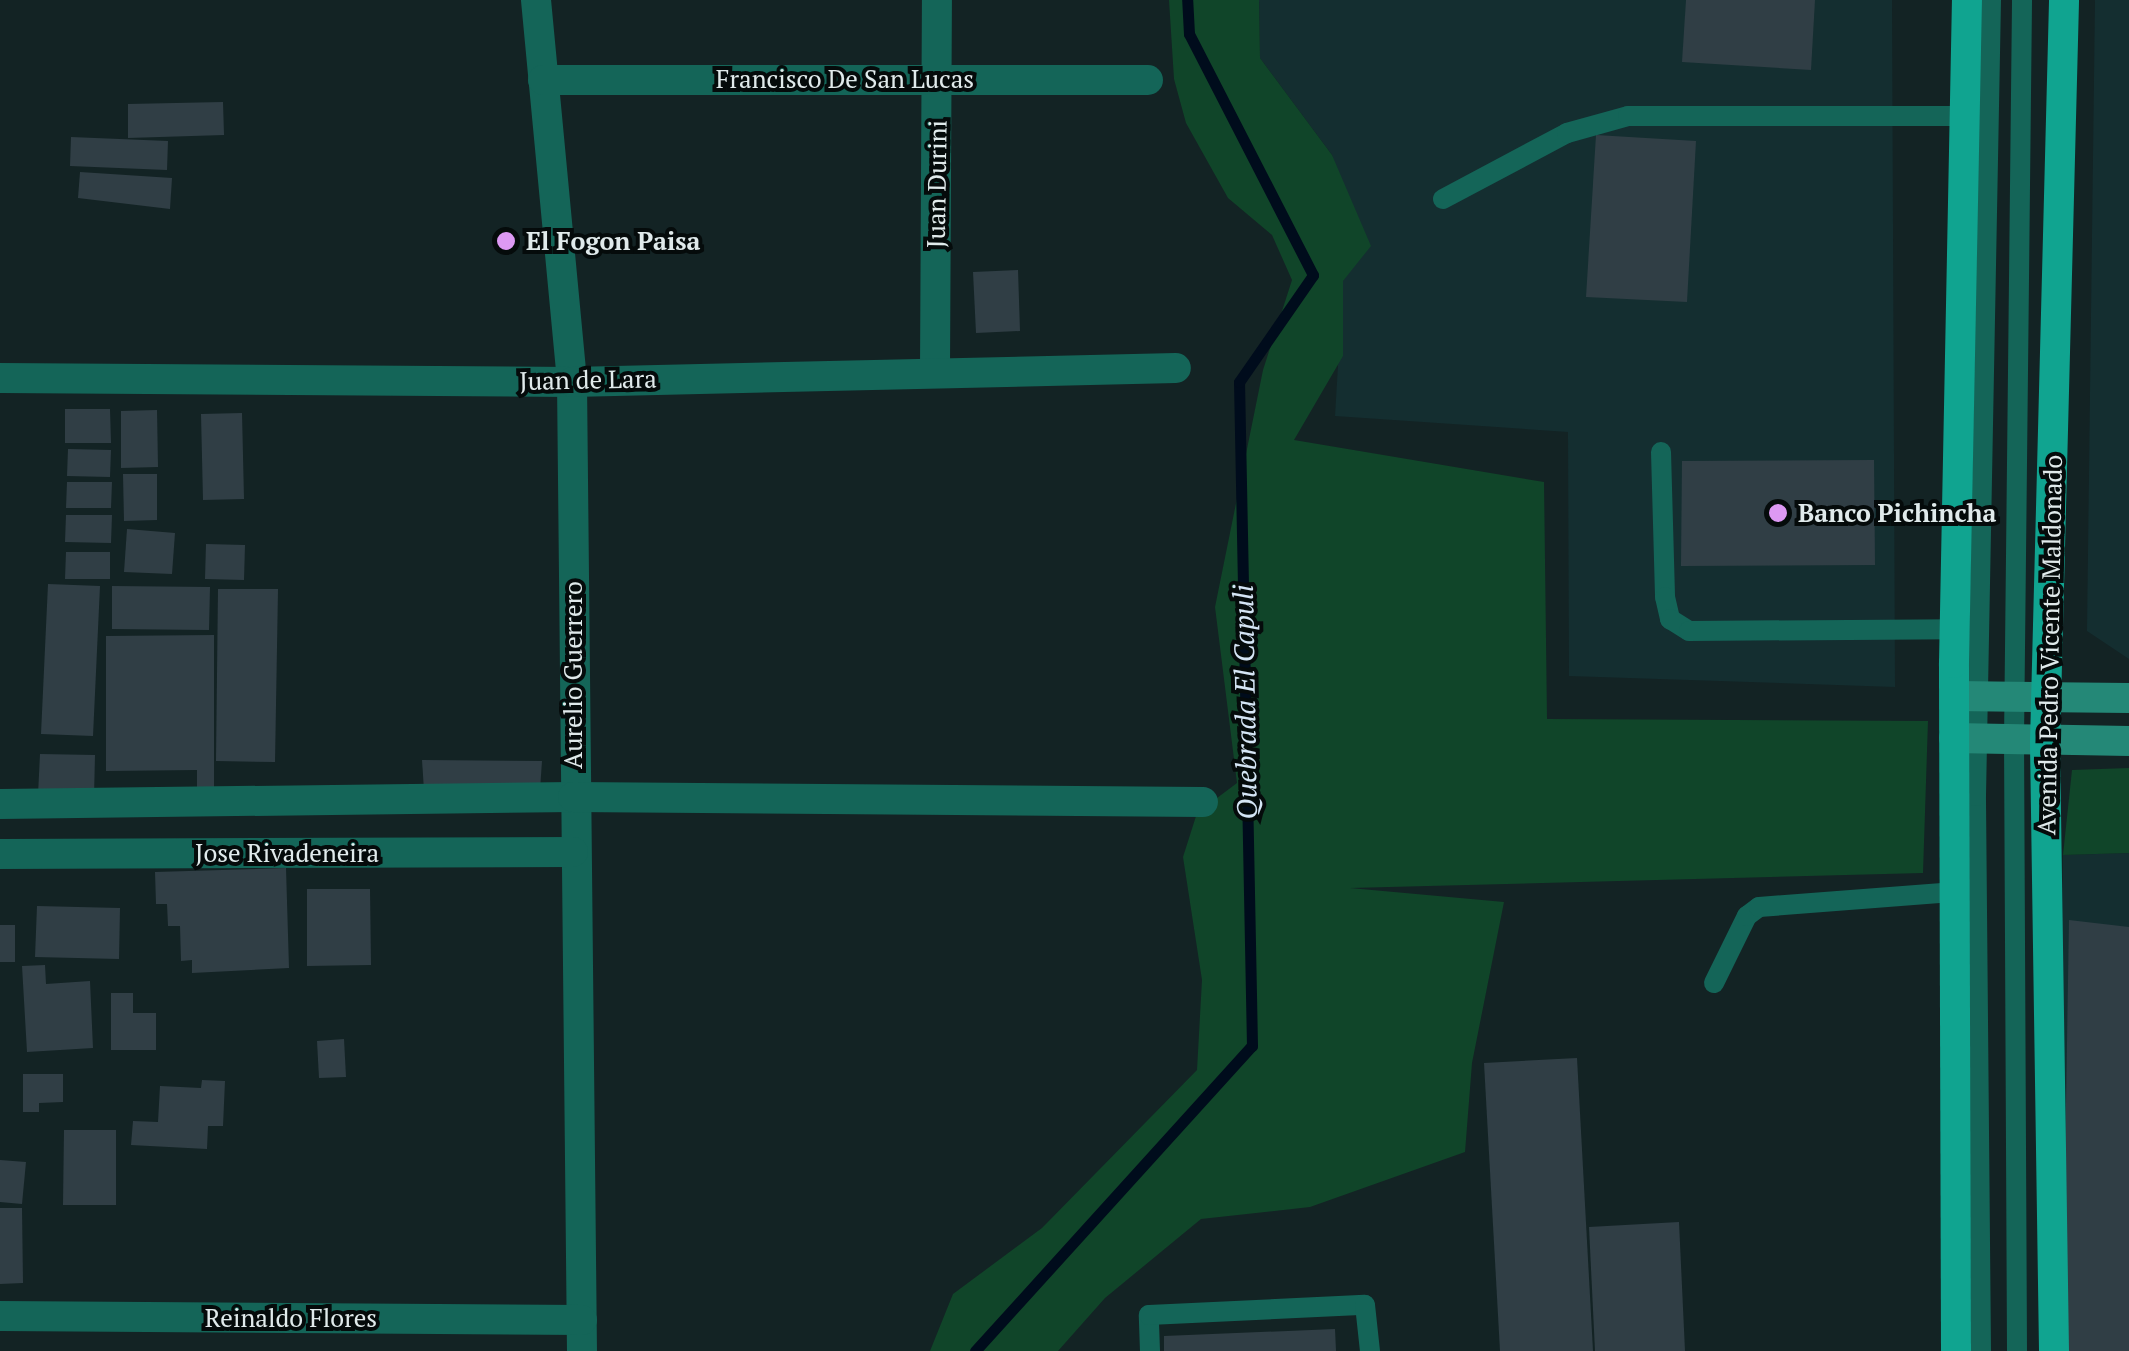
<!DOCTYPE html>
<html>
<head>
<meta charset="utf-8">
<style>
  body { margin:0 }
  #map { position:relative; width:2129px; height:1351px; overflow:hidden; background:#132324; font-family:"PT Serif",serif }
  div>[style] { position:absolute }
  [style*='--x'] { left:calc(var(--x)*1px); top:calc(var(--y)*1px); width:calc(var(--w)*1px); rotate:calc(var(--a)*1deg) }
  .built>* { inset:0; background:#142e30 }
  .green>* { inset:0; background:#104529 }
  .stream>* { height:11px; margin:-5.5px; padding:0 5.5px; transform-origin:5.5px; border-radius:5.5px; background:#000c1c }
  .building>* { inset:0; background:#303e45 }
  .lane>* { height:20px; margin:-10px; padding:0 10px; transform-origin:10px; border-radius:10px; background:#146558 }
  .street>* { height:30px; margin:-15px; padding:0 15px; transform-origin:15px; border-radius:15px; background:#146558 }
  .secondary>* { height:30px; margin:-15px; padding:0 15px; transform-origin:15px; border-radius:15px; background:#248877 }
  .primary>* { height:30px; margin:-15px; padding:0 15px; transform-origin:15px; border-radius:15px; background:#10a490 }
  .dots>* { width:28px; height:28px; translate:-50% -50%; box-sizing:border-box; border:5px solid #050b0b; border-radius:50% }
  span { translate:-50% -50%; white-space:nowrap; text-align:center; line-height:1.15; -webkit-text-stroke:8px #050b0b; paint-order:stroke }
  .street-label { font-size:25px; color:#e0eaeb }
  .poi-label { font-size:25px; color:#e0eaeb; font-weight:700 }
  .left { translate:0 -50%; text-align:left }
  .water-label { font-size:28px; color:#d5e5f5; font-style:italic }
</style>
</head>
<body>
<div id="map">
  <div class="built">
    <i style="clip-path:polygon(1259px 0,1892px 0,1895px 687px,1569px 676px,1568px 432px,1335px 416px,1343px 281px,1332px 155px,1260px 58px)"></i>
    <i style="clip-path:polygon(2095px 0,2129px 0,2129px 659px,2087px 631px)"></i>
    <i style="clip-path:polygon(2129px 853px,2129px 1351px,2055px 1351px,2063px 855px)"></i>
  </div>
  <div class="green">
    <i style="clip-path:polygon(1169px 0,1259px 0,1260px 58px,1332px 155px,1371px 246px,1343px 281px,1343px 356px,1294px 440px,1544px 482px,1547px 719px,1928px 721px,1923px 873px,1350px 888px,1504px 902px,1472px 1063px,1465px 1152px,1310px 1207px,1201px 1219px,1105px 1298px,1058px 1351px,930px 1351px,953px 1294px,1042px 1228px,1197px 1070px,1202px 980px,1183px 857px,1197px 813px,1237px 783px,1215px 607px,1263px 370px,1292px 280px,1272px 235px,1228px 198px,1186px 123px,1174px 79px)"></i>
    <i style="clip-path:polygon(2129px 768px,2129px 853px,2063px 855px,2072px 770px)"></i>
  </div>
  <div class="stream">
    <i style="--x:975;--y:1351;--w:412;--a:-47.8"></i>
    <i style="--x:1252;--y:1046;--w:664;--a:-91.12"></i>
    <i style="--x:1239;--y:382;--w:130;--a:-55.3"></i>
    <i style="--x:1313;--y:275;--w:271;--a:-117.2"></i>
    <i style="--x:1189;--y:34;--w:34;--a:-93"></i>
  </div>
  <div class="building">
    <i style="clip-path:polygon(1686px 0,1815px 0,1811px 70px,1682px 62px)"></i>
    <i style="clip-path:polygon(223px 102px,224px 135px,128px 138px,128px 104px)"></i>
    <i style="clip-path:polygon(1596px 135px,1696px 141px,1687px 302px,1586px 297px)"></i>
    <i style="clip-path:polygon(71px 137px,168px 141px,167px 170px,70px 166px)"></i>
    <i style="clip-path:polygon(80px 172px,172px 178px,170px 209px,78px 198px)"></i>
    <i style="clip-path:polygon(1018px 270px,1020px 331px,976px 333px,973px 272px)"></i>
    <i style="clip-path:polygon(65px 409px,110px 409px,111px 443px,65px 443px)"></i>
    <i style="clip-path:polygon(157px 410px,158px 467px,121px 468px,121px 411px)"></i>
    <i style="clip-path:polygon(242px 413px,244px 499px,203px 500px,201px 414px)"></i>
    <i style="clip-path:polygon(68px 449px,111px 450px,110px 477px,67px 476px)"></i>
    <i style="clip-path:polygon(1874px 460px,1875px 565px,1681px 566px,1682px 461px)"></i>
    <i style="clip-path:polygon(123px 474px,157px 474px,157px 520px,124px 521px)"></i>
    <i style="clip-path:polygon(67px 482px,112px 482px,111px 508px,66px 508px)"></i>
    <i style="clip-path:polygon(66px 515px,112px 515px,111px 543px,65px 542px)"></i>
    <i style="clip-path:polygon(127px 529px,175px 533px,172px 574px,124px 572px)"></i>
    <i style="clip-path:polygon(206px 544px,245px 545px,244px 580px,205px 579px)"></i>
    <i style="clip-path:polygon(66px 552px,110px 552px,110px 579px,65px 579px)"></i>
    <i style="clip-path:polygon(48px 584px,100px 586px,93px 736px,41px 734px)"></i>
    <i style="clip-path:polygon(112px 586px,210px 587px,209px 630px,112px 629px)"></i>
    <i style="clip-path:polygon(218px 589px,278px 589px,275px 762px,216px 761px)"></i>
    <i style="clip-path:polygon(214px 635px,214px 788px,197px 788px,197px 770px,106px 771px,106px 636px)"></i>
    <i style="clip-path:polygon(40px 754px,95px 755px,94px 797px,38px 795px)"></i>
    <i style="clip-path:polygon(422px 760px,542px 761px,540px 790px,424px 790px)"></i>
    <i style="clip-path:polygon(286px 868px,289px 968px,192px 973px,192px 960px,181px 961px,180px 926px,168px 926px,167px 904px,156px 904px,155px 872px)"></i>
    <i style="clip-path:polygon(307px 889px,370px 889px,371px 965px,307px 966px)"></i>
    <i style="clip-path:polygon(37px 906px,120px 908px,119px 959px,35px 957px)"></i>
    <i style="clip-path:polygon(2069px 920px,2129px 927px,2129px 1351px,2062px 1351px)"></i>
    <i style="clip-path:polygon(0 925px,15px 925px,15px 962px,0 962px)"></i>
    <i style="clip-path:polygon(45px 965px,46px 984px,90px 981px,93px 1048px,27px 1052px,22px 966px)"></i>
    <i style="clip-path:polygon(111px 993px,133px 993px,133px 1013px,156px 1013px,156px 1050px,111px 1050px)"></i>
    <i style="clip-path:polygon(344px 1039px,346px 1077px,319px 1078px,317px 1041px)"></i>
    <i style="clip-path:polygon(1577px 1058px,1593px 1351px,1500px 1351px,1484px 1063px)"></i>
    <i style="clip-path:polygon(23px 1074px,63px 1074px,63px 1102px,39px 1103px,39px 1112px,23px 1112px)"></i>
    <i style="clip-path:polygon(202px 1080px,225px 1081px,223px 1126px,208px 1126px,207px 1149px,131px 1145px,133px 1121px,158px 1122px,160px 1086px,201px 1088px)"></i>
    <i style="clip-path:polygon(64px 1130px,116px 1130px,116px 1205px,63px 1205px)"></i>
    <i style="clip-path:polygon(0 1160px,26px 1162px,22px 1204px,0 1202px)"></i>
    <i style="clip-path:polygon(0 1208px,22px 1208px,23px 1283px,0 1284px)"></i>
    <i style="clip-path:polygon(1679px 1222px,1685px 1351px,1595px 1351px,1589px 1227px)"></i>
    <i style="clip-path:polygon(1335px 1329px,1336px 1351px,1164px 1351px,1164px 1336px)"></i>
  </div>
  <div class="lane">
    <i style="--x:1443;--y:199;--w:140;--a:-28"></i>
    <i style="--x:1567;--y:133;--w:63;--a:-15.6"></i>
    <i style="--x:1628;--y:116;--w:337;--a:0"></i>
    <i style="--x:1661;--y:452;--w:145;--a:88.4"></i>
    <i style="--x:1665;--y:597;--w:23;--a:77"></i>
    <i style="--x:1670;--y:619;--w:22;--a:32"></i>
    <i style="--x:1689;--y:631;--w:266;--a:-0.4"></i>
    <i style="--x:1714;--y:983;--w:75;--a:-63.8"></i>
    <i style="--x:1747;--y:916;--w:15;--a:-37"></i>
    <i style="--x:1759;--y:907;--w:197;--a:-4.4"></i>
    <i style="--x:1150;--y:1351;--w:36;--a:-92"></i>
    <i style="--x:1149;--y:1315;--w:216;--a:-2.7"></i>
    <i style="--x:1365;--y:1305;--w:46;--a:83.8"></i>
    <i style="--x:1981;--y:1351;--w:555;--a:-90.52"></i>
    <i style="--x:1976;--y:796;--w:796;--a:-88.92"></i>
    <i style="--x:2017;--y:1351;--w:610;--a:-90.28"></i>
    <i style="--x:2014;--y:741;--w:741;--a:-89.38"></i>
  </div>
  <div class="street">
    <i style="--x:536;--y:0;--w:384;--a:84.6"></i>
    <i style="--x:572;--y:382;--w:969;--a:89.41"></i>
    <i style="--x:543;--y:80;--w:605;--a:0"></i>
    <i style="--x:935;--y:369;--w:369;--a:-89.7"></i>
    <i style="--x:0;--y:378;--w:572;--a:0.4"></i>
    <i style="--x:572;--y:382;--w:604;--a:-1.33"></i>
    <i style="--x:0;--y:804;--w:573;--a:-0.7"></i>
    <i style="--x:573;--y:797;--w:630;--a:0.45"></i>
    <i style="--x:0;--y:854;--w:573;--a:-0.2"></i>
    <i style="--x:0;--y:1316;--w:582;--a:0.39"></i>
  </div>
  <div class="secondary">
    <i style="--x:1955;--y:696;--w:174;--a:0.7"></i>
    <i style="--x:1954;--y:738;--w:175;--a:1"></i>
  </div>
  <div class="primary">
    <i style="--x:1956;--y:1351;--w:688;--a:-90.17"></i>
    <i style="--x:1954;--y:663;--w:663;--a:-88.88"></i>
    <i style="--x:2054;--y:1351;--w:609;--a:-90.85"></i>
    <i style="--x:2045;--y:742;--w:742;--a:-88.53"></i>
  </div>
  <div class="dots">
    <i style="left:506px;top:241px;background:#dd99f3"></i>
    <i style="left:1778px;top:513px;background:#dd99f3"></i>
  </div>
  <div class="street-label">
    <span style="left:845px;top:79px">Francisco De San Lucas</span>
    <span style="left:937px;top:184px;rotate:-89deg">Juan Durini</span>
    <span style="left:588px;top:380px;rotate:-1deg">Juan de Lara</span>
    <span style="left:2050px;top:645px;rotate:-89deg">Avenida Pedro Vicente Maldonado</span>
    <span style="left:573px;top:675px;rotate:-90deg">Aurelio Guerrero</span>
    <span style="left:287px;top:853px">Jose Rivadeneira</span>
    <span style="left:291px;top:1318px">Reinaldo Flores</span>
  </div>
  <div class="poi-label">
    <span class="left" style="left:526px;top:241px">El Fogon Paisa</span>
    <span class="left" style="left:1798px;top:513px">Banco Pichincha</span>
  </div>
  <div class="water-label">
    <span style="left:1245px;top:702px;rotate:-91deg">Quebrada El Capuli</span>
  </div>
</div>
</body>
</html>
